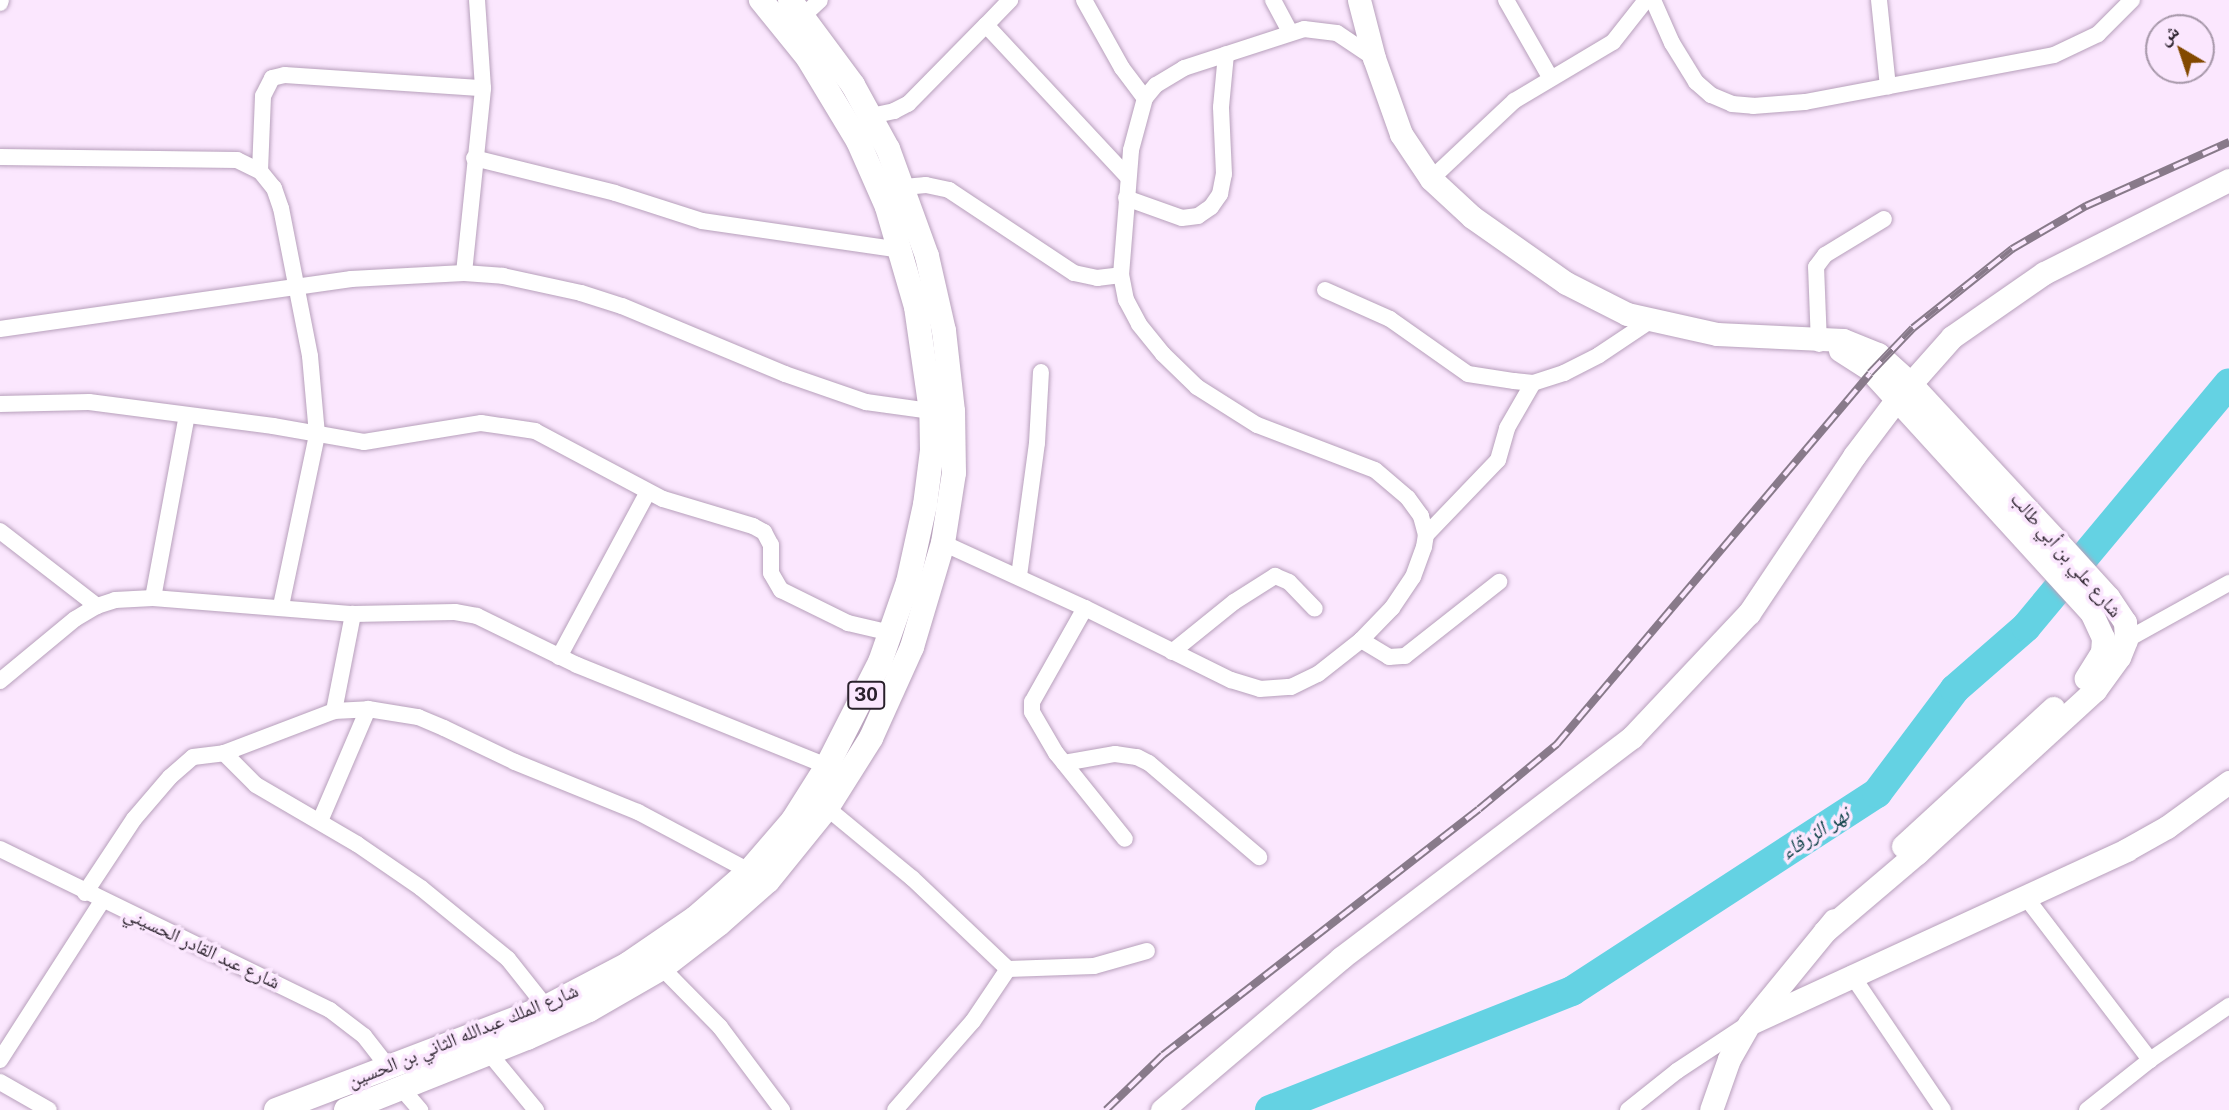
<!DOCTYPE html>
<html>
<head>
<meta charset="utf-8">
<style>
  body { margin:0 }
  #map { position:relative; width:2229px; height:1110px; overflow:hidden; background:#fbe7fe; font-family:"Public Sans","Noto Naskh Arabic",sans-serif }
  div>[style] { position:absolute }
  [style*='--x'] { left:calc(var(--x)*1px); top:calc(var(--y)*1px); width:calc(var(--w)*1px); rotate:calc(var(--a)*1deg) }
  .river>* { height:30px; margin:-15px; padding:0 15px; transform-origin:15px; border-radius:15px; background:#64d2e3 }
  .roads { filter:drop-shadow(0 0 2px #b7a0bb) drop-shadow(0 0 2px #b7a0bb) }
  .street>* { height:16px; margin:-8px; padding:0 8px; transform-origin:8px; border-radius:8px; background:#fff }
  .secondary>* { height:23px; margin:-11.5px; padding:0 11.5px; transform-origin:11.5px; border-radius:11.5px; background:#fff }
  .primary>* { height:24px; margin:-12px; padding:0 12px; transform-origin:12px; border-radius:12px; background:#fff }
  .rail>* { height:8px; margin-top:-4px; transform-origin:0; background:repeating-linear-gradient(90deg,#fbe7fe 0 16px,#887a8a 0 32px); box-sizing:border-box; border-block:2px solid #887a8a }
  span { translate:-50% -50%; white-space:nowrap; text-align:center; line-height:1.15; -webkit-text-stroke:7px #fbe7fe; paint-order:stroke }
  .shield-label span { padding:2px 5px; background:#fbe7fe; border:2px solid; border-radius:5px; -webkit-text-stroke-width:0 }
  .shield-label { font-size:18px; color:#2a212c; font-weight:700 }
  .street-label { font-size:19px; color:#2a212c }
  .water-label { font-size:21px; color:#0e4148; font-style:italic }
  .north { position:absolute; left:2145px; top:14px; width:70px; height:70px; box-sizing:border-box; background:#fbe7fe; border:2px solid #a798aa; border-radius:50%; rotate:321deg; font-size:19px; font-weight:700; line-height:28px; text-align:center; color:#2a212c }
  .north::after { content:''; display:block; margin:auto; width:24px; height:32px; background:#834900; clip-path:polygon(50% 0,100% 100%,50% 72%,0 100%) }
</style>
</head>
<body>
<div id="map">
  <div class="river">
    <i style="--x:1270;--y:1110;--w:325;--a:-21.5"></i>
    <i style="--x:1572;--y:991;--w:364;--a:-33"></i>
    <i style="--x:1877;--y:793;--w:130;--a:-53.1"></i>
    <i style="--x:1955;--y:689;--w:94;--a:-41.1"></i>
    <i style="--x:2026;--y:627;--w:317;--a:-50.2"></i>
  </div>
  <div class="roads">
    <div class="street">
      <i style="--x:1084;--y:0;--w:78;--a:60.8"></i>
      <i style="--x:1122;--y:68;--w:38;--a:53"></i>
      <i style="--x:1273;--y:0;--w:36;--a:62"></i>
      <i style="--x:1506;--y:0;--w:89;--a:60.3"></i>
      <i style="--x:1653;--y:0;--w:47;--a:66.2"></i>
      <i style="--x:1672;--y:43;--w:46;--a:58.4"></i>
      <i style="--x:1696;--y:82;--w:20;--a:41"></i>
      <i style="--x:1711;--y:95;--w:23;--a:23"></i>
      <i style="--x:1732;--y:104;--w:21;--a:5"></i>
      <i style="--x:1753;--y:106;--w:52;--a:-4.4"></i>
      <i style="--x:1805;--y:102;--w:253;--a:-10.7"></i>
      <i style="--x:2054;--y:55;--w:49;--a:-25.5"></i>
      <i style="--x:2098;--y:34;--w:48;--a:-45"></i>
      <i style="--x:1879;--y:0;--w:87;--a:84.1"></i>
      <i style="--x:0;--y:3;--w:3;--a:-72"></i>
      <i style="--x:803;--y:16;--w:23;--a:-43"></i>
      <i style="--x:986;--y:25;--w:35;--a:-46"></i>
      <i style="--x:871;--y:116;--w:24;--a:-12"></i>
      <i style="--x:894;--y:111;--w:16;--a:-27"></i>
      <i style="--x:908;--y:104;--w:111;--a:-45.4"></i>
      <i style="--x:986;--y:25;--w:207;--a:47"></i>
      <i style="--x:0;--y:157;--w:237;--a:0.7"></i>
      <i style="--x:237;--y:160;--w:25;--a:26"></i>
      <i style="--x:260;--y:171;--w:22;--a:51"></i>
      <i style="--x:274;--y:188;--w:21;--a:71"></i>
      <i style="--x:281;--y:208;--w:151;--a:78.9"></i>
      <i style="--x:310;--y:356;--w:79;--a:84.9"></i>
      <i style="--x:317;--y:435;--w:175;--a:101.9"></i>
      <i style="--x:474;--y:158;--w:145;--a:13.9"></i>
      <i style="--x:615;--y:193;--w:91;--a:17.8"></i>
      <i style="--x:702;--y:221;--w:202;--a:8.3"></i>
      <i style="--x:260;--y:171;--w:75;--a:-87.7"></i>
      <i style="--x:263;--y:96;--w:20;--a:-63"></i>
      <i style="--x:272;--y:78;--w:13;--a:-13"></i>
      <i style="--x:285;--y:75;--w:198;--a:3.8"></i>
      <i style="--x:1431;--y:179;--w:114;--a:-43.2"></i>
      <i style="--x:1514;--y:101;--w:115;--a:-30.8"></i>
      <i style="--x:1613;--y:42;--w:53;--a:-51.8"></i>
      <i style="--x:904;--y:187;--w:22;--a:-5"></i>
      <i style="--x:926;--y:185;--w:24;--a:12"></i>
      <i style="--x:949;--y:190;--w:150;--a:33.6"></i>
      <i style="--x:1074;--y:273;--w:24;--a:12"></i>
      <i style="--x:1097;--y:278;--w:24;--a:-7"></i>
      <i style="--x:1126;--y:198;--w:59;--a:19.7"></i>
      <i style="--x:1182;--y:218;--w:16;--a:-7"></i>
      <i style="--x:1198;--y:216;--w:16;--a:-35"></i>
      <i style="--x:1211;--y:207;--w:16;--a:-55"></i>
      <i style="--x:1220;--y:194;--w:20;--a:-79"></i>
      <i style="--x:1224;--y:174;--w:67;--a:-92.6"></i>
      <i style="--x:1221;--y:107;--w:53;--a:-84.6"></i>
      <i style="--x:464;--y:273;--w:186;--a:-84.1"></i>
      <i style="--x:483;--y:88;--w:88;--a:-93.9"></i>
      <i style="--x:1325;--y:290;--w:71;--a:24"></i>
      <i style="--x:1390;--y:319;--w:95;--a:35.2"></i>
      <i style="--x:1468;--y:374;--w:47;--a:8.7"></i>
      <i style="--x:1514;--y:381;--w:19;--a:6"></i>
      <i style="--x:1533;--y:383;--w:33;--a:-18"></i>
      <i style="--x:1564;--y:373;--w:39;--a:-27"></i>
      <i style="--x:1599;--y:355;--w:61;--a:-33.7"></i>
      <i style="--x:0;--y:329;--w:355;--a:-8.1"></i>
      <i style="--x:351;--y:279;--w:113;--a:-3"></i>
      <i style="--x:464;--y:273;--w:39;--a:4"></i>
      <i style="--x:503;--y:276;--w:80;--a:12.3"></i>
      <i style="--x:581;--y:293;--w:43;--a:17.6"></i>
      <i style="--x:622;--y:306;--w:177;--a:22.6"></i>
      <i style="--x:785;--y:374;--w:86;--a:19.1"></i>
      <i style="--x:866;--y:402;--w:66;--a:7.9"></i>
      <i style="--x:1819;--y:344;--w:77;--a:-92.2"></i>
      <i style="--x:1816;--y:267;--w:15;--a:-53"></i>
      <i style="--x:1825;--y:255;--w:69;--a:-31.4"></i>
      <i style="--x:0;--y:404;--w:89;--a:-1.3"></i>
      <i style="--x:89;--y:402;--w:186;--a:7.4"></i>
      <i style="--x:273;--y:426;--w:92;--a:10"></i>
      <i style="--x:364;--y:442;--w:119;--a:-9.2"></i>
      <i style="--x:481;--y:423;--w:55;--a:8.4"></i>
      <i style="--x:535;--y:431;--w:145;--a:28"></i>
      <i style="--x:663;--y:499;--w:94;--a:16.7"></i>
      <i style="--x:753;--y:526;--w:13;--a:29"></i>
      <i style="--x:764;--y:532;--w:15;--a:62"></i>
      <i style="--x:771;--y:545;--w:28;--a:90"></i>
      <i style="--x:771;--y:573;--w:20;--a:60"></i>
      <i style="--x:781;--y:590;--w:75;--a:26.2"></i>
      <i style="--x:848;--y:623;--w:44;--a:13.1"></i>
      <i style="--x:0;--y:531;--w:123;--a:37.7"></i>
      <i style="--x:1426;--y:535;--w:104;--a:-46.2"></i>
      <i style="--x:1498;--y:460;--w:33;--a:-74"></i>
      <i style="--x:1507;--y:428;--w:52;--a:-60"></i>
      <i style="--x:943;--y:543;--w:156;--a:24.6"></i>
      <i style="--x:1085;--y:608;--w:163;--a:26.3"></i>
      <i style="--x:1231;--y:680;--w:30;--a:17"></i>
      <i style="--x:1260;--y:689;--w:31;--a:-4"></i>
      <i style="--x:1291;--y:687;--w:30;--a:-26"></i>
      <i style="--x:1318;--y:674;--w:55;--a:-38.3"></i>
      <i style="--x:1361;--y:640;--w:45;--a:-45.9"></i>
      <i style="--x:1392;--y:608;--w:37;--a:-56"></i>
      <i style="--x:1413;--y:577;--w:32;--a:-70"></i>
      <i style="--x:1424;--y:547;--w:12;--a:-81"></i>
      <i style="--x:1426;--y:535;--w:20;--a:-105"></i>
      <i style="--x:1421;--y:516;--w:22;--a:-126"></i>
      <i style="--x:1408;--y:498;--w:43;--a:-139.7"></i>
      <i style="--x:1375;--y:470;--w:126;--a:-159.1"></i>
      <i style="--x:1257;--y:425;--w:71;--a:-147.7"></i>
      <i style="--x:1197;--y:387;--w:47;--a:-135.9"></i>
      <i style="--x:1163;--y:354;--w:38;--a:-129"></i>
      <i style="--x:1139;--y:324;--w:27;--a:-118"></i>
      <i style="--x:1126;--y:300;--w:25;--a:-101"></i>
      <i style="--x:1121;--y:275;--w:125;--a:-85.4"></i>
      <i style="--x:1131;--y:150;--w:54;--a:-74.9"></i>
      <i style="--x:1145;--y:98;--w:17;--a:-50"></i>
      <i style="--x:1156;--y:85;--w:33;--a:-31"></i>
      <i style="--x:1184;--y:68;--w:126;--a:-18"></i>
      <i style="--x:1304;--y:29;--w:33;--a:7"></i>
      <i style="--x:1337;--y:33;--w:45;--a:34"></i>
      <i style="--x:1019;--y:576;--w:134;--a:-82.3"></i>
      <i style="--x:1037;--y:443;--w:71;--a:-86.8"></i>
      <i style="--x:153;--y:598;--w:186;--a:-79.5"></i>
      <i style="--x:1085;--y:608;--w:108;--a:119.4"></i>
      <i style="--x:1032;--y:702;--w:10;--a:90"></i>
      <i style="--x:1032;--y:712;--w:48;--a:59.7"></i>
      <i style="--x:1056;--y:753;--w:110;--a:51.3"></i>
      <i style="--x:1361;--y:640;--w:33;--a:31"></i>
      <i style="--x:1389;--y:657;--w:16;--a:-4"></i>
      <i style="--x:1405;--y:656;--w:120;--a:-38.2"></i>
      <i style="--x:2126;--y:640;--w:118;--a:-29"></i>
      <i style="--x:1172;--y:652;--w:80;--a:-38.9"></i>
      <i style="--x:1234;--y:602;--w:49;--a:-32.4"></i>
      <i style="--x:1275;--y:576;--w:15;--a:23"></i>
      <i style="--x:1289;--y:582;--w:37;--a:46"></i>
      <i style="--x:559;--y:657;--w:187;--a:-61.7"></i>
      <i style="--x:0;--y:681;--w:97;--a:-39.6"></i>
      <i style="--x:75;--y:619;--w:26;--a:-31"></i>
      <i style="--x:97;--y:606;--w:19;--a:-18"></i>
      <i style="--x:115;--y:600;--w:38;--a:-3"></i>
      <i style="--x:153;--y:598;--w:201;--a:4.6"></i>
      <i style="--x:353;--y:614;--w:102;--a:-1.1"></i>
      <i style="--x:455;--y:612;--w:22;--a:10"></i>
      <i style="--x:477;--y:616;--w:111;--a:26.1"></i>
      <i style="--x:577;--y:665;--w:270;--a:22"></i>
      <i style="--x:334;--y:711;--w:99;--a:-78.9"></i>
      <i style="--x:224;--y:753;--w:45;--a:45"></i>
      <i style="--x:256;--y:785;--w:117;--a:30.3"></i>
      <i style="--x:357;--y:844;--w:78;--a:34.5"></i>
      <i style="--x:421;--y:888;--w:112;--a:39.2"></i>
      <i style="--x:508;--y:959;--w:61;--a:51.6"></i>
      <i style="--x:1064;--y:763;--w:52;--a:-10"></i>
      <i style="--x:1115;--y:754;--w:22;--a:8"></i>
      <i style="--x:1137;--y:757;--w:13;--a:27"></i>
      <i style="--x:1149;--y:763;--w:145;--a:40.5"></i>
      <i style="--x:827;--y:808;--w:110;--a:39.5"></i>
      <i style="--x:912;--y:878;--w:132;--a:43.5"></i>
      <i style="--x:1008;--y:969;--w:86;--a:-2"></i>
      <i style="--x:1094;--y:966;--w:55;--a:-15.8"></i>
      <i style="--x:320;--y:821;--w:122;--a:-66.8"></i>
      <i style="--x:0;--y:849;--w:367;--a:26"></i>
      <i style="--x:330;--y:1010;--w:43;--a:37.4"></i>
      <i style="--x:364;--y:1036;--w:39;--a:52"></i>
      <i style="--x:85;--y:893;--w:89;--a:-56.5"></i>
      <i style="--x:134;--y:819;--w:55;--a:-49.4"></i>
      <i style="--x:170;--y:777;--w:30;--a:-41"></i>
      <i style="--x:193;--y:757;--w:31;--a:-7"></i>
      <i style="--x:224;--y:753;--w:118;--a:-20.9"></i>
      <i style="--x:334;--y:711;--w:34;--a:-3"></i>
      <i style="--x:368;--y:709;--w:51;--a:9.1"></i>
      <i style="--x:418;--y:717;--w:28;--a:23"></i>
      <i style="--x:444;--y:728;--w:79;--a:25.6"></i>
      <i style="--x:515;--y:762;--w:133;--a:22.1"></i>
      <i style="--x:638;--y:812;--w:126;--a:28"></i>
      <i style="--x:2024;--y:895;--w:208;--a:52.6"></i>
      <i style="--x:662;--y:968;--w:83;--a:45.5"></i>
      <i style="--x:720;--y:1027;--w:104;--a:53.2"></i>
      <i style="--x:1851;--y:974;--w:164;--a:55.9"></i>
      <i style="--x:489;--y:1053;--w:74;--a:50.5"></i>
      <i style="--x:0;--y:1060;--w:189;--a:-57.3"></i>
      <i style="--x:0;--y:1082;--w:56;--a:29.7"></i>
      <i style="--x:402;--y:1089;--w:28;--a:49"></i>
      <i style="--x:895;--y:1110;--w:118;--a:-48.8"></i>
      <i style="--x:973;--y:1021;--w:63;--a:-56.1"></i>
      <i style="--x:1628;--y:1110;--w:63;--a:-38.5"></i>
      <i style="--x:1677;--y:1071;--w:82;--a:-33.5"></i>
      <i style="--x:2087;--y:1110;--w:80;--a:-38.4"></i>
      <i style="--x:2150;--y:1060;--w:96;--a:-34.4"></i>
    </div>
    <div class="secondary">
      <i style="--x:1359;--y:0;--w:60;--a:75.5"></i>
      <i style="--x:1374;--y:58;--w:81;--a:70.4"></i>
      <i style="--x:1401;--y:134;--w:54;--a:56.3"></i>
      <i style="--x:1431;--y:179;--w:56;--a:42.8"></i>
      <i style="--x:1472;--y:217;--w:115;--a:35.1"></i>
      <i style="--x:1566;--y:283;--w:68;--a:26.9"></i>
      <i style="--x:1627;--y:314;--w:92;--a:12.5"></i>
      <i style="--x:1717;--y:334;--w:126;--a:2.7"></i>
      <i style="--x:1843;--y:340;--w:38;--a:22"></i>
      <i style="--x:1878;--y:354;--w:43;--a:42.2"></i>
      <i style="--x:1910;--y:383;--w:216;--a:47.1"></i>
      <i style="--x:2057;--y:541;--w:76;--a:47.7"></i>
      <i style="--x:2108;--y:597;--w:30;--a:56"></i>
      <i style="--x:2125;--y:622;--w:18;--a:87"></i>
      <i style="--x:2126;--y:640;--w:18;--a:112"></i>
      <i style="--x:2119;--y:657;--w:41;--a:126"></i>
      <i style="--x:2095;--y:690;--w:241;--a:137.5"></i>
      <i style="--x:1917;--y:853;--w:121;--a:139.7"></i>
      <i style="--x:1840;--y:350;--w:33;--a:33"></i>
      <i style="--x:1868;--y:368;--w:331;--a:47.6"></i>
      <i style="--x:2091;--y:612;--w:29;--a:65"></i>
      <i style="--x:2103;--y:638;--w:14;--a:94"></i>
      <i style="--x:2102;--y:652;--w:31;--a:122"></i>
      <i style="--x:1903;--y:846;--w:204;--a:-42.6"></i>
      <i style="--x:1755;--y:1021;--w:409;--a:-24.7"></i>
      <i style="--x:2126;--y:850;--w:47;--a:-29.3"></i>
      <i style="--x:2167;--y:827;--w:77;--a:-36"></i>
      <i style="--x:1162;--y:1110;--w:235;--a:-40.3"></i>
      <i style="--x:1341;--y:958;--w:365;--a:-37.2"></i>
      <i style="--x:1632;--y:737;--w:170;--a:-46.7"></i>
      <i style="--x:1749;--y:613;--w:189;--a:-56.2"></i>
      <i style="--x:1854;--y:456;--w:71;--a:-53"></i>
      <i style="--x:1897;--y:399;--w:83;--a:-48.4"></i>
      <i style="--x:1952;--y:337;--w:112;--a:-34.8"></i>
      <i style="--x:2044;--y:273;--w:207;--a:-26.7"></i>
      <i style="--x:1711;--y:1110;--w:54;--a:-70.6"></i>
      <i style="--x:1729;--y:1059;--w:40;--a:-60.3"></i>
      <i style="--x:1749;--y:1024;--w:134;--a:-50.7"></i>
    </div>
    <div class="primary">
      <i style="--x:276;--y:1110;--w:289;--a:-20.9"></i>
      <i style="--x:546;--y:1007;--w:93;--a:-27.7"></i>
      <i style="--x:628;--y:964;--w:81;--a:-34.5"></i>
      <i style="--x:695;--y:918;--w:72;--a:-41"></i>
      <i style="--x:749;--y:871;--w:67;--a:-49.2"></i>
      <i style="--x:793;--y:820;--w:64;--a:-57.8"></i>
      <i style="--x:827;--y:766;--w:117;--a:-63"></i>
      <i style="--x:880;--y:662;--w:85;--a:-70.7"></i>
      <i style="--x:908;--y:582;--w:79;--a:-77.6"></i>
      <i style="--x:925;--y:505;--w:55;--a:-82.7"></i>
      <i style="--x:932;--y:450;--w:39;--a:-91"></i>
      <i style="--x:931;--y:411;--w:105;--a:-98.2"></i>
      <i style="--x:916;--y:307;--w:104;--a:-106.2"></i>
      <i style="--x:887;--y:207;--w:72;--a:-113.7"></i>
      <i style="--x:858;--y:141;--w:97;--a:-121.1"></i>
      <i style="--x:808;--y:58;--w:75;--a:-129"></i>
      <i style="--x:346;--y:1110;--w:195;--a:-21.7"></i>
      <i style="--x:527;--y:1038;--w:68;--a:-24.3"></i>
      <i style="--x:589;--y:1010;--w:84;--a:-29.9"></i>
      <i style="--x:662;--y:968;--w:72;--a:-37.7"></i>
      <i style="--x:719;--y:924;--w:65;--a:-41.3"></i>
      <i style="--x:768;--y:881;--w:94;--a:-51.1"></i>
      <i style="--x:827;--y:808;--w:83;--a:-57.8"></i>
      <i style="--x:871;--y:738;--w:100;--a:-65.7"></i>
      <i style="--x:912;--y:647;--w:109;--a:-73.4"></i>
      <i style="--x:943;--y:543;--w:71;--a:-81.1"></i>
      <i style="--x:954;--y:473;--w:62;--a:-90.9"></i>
      <i style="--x:953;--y:411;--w:81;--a:-96.4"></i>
      <i style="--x:944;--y:331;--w:77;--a:-102.8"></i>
      <i style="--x:927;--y:256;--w:114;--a:-110"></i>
      <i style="--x:888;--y:149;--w:73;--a:-118.7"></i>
      <i style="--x:853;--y:85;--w:106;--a:-126.5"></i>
    </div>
  </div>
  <div class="rail">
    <i style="--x:1106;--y:1110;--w:79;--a:-44"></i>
    <i style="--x:1163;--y:1055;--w:400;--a:-37.9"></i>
    <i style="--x:1479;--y:809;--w:102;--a:-39.8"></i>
    <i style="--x:1557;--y:744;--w:485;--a:-49.8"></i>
    <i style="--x:1870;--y:373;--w:62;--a:-46.3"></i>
    <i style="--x:1913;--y:328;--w:127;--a:-38.6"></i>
    <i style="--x:2012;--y:249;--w:86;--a:-30.2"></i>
    <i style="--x:2086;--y:206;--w:157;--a:-24.1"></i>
  </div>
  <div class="shield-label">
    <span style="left:866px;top:695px">30</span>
  </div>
  <div class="street-label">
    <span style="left:2066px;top:555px;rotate:49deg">شارع علي بن أبي طالب</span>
    <span style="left:202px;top:948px;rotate:25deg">شارع عبد القادر الحسيني</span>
    <span style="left:463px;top:1036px;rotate:-22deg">شارع الملك عبدالله الثاني بن الحسين</span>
  </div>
  <div class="water-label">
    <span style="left:1815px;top:833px;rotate:-33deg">نهر الزرقاء</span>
  </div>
  <div class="north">ش</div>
</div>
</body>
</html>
